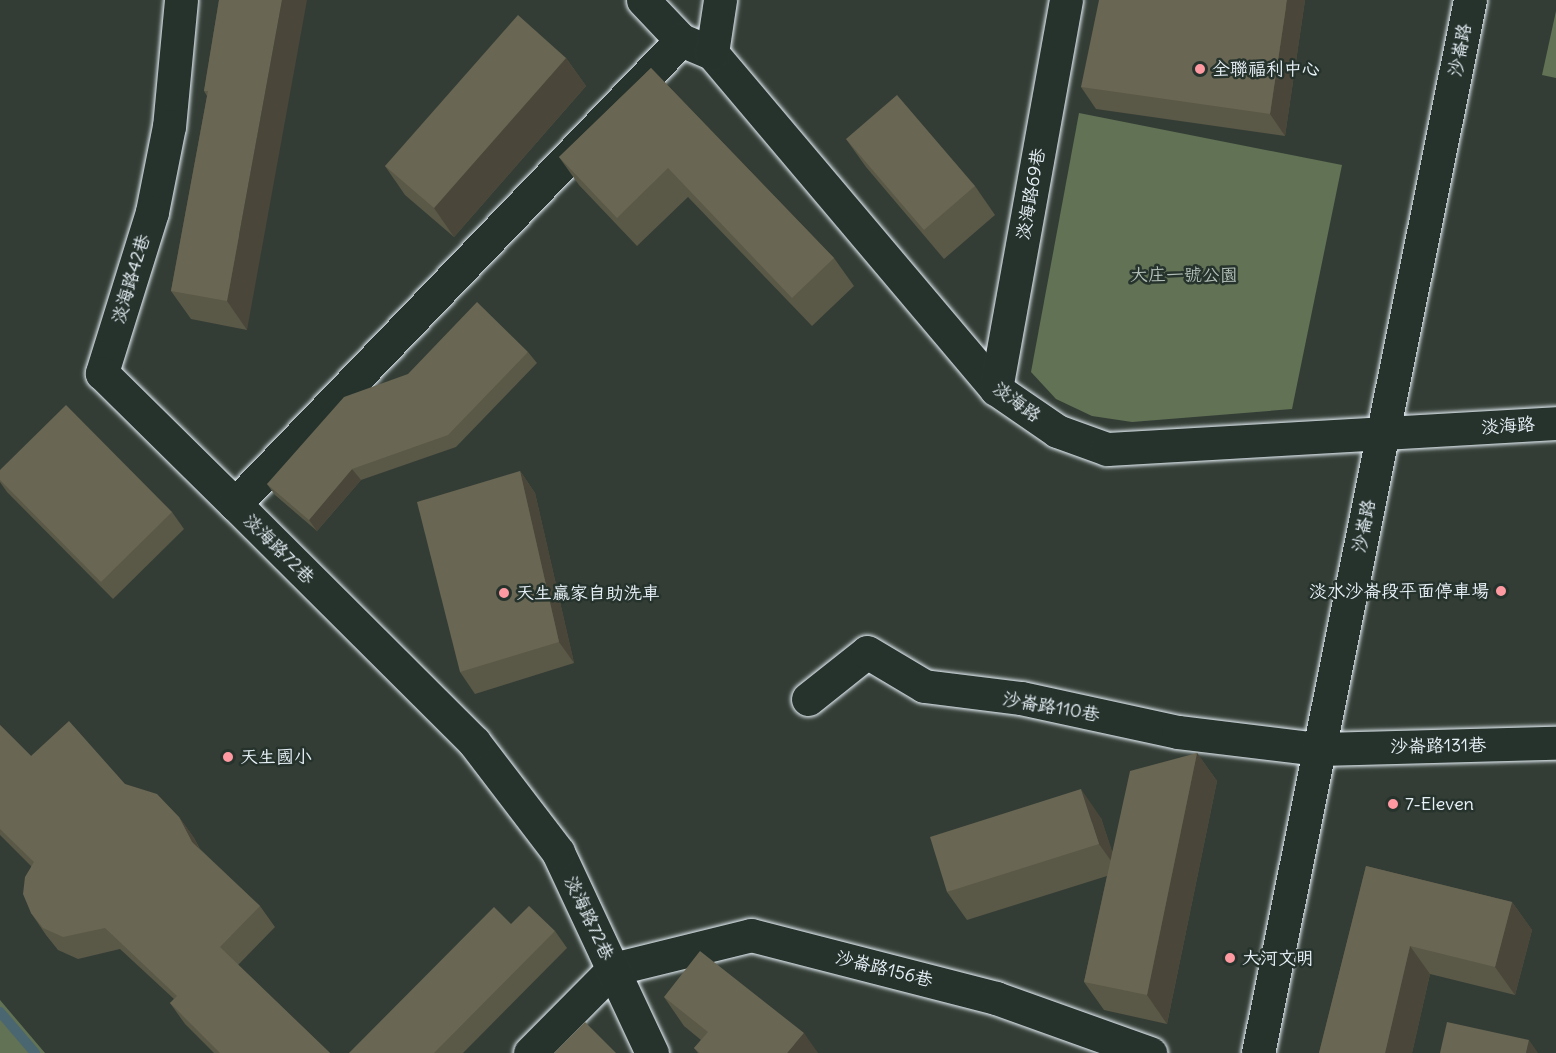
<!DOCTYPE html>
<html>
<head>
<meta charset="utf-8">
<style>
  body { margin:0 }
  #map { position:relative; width:1556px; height:1053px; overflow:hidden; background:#333d35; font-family:Delius,"LXGW WenKai TC",sans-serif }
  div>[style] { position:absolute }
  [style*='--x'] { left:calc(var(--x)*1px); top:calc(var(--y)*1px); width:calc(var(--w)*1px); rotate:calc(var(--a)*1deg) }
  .green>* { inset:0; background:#627255 }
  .stream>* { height:10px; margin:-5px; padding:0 5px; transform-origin:5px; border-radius:5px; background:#4a6670 }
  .roads { filter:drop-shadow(0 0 2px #e8f1f8) drop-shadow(0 0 2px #e8f1f8) }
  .street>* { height:33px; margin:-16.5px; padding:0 16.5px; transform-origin:16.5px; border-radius:16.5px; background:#26332d }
  .secondary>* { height:33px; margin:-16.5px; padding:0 16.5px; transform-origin:16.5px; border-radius:16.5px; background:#26332d }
  .wall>* { inset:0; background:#5a5847 }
  .shaded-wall>* { inset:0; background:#4a473a }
  .building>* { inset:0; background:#696653 }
  .dots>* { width:16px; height:16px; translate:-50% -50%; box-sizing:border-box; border:3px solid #26332d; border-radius:50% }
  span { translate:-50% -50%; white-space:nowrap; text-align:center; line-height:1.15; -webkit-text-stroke:5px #26332d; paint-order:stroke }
  .street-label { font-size:18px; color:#e8f1f8 }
  .poi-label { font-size:18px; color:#e8f1f8 }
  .left { translate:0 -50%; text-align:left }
  .right { translate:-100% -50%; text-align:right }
  .park-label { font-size:18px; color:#b2beb7 }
</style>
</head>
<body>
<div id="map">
  <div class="green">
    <i style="clip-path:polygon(1556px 11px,1556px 78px,1542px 75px)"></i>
    <i style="clip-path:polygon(1079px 113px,1342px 165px,1292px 409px,1132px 422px,1092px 416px,1056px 399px,1031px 372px)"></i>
    <i style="clip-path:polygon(0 1000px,45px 1053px,0 1053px)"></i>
  </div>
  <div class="stream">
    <i style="--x:0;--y:1012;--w:54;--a:49.5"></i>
  </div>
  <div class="roads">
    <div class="street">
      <i style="--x:181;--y:0;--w:127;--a:95.4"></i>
      <i style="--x:169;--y:126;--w:88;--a:101.2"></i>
      <i style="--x:152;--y:212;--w:169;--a:107.3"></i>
      <i style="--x:102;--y:373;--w:187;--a:44.6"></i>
      <i style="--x:643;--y:0;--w:55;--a:46.5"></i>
      <i style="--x:681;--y:40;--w:34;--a:23"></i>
      <i style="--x:712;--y:53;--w:440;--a:49.8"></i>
      <i style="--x:996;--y:389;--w:74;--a:34.5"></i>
      <i style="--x:1057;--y:431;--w:53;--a:19.8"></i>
      <i style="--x:1107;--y:449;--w:450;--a:-3.3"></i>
      <i style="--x:712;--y:53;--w:54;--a:-81.4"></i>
      <i style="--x:996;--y:389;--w:395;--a:-79.8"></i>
      <i style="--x:808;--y:699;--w:75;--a:-38.5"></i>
      <i style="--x:867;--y:652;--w:66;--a:30.8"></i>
      <i style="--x:924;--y:686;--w:98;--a:7.1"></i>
      <i style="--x:1021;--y:698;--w:161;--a:12.2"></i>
      <i style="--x:1178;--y:732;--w:142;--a:6.9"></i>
      <i style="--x:1319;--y:749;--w:237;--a:-1.5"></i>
      <i style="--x:530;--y:1053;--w:118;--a:-45.3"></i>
      <i style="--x:613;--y:969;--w:142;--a:-13.8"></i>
      <i style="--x:751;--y:935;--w:253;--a:14.4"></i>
      <i style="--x:996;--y:998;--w:164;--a:19.7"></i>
      <i style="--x:652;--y:1053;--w:222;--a:-115.1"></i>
      <i style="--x:558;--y:852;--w:138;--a:-127.4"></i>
      <i style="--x:474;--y:742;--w:337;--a:-135.1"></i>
      <i style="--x:235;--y:504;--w:644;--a:-46.13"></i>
    </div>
    <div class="secondary">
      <i style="--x:1258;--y:1053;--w:1074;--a:-78.62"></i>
    </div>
  </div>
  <div class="wall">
    <i style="clip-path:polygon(219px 0,247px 330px,191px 319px,171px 291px,207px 96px,204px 91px)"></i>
    <i style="clip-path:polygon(1305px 0,1285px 136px,1096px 109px,1081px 87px)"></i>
    <i style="clip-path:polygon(566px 58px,586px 86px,454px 237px,405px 195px,385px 166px)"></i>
    <i style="clip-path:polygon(651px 68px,834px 258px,854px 286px,812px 326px,688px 197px,637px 246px,579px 185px,559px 157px)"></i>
    <i style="clip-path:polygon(846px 139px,975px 186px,995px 215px,944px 259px,866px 167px)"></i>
    <i style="clip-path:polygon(528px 352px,537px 363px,456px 447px,361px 480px,317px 531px,275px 495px,267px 484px)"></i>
    <i style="clip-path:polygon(0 470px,172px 512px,184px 529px,113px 599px,7px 492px,0 482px)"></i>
    <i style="clip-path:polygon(520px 471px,535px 493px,574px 663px,475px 694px,460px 672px)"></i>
    <i style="clip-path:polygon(0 725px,31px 756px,125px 784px,179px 817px,194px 838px,200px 849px,260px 906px,275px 927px,238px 965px,330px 1053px,214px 1053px,185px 1024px,170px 1003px,174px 999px,120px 949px,78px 959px,58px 950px,46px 935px,31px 913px,31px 866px,0 835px)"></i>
    <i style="clip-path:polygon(1197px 753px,1217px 781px,1167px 1024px,1104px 1010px,1084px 982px,1107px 876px,967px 920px,947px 892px,1101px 818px,1112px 852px)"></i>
    <i style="clip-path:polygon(1366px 866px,1512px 902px,1532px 930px,1515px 995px,1430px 974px,1412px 1053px,1319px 1053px)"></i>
    <i style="clip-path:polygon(555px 931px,567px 948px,463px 1053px,349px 1053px)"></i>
    <i style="clip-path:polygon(664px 997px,818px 1053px,698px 1053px,694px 1048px,701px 1040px,684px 1026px)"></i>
  </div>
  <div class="shaded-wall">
    <i style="clip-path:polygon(282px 0,307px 0,247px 330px,227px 301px)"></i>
    <i style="clip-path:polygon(1287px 0,1305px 0,1285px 136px,1270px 114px)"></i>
    <i style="clip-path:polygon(566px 58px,586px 86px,454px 237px,434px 208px)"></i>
    <i style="clip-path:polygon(352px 469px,361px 480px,317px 531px,309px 520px)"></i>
    <i style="clip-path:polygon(520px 471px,535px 493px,574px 663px,559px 642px)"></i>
    <i style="clip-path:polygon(1197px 753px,1217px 781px,1167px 1024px,1147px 995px)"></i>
    <i style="clip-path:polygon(1081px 789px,1101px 818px,1119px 872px,1099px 844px)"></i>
    <i style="clip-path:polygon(179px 817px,194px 838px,207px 864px,192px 842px)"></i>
    <i style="clip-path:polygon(1512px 902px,1532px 930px,1515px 995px,1495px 967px)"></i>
    <i style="clip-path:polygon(1410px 946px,1430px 974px,1412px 1053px,1385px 1053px)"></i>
    <i style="clip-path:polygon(804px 1033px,818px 1053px,787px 1053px)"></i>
    <i style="clip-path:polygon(1529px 1040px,1538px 1053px,1526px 1053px)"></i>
  </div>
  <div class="building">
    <i style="clip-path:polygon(219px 0,282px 0,227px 301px,171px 291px,208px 91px,204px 91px)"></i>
    <i style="clip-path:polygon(1099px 0,1287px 0,1270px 114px,1081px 87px)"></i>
    <i style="clip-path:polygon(518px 15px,566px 58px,434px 208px,385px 166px)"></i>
    <i style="clip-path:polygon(651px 68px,834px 258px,792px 298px,668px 168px,617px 218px,559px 157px)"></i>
    <i style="clip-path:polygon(897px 95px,975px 186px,924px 230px,846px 139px)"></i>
    <i style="clip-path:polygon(477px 302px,528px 352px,448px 435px,352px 469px,309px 520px,267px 484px,344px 397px,408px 374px)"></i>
    <i style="clip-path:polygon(66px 405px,172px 512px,101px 582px,0 480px,0 470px)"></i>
    <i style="clip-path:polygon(520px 471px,559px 642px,460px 672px,417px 502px)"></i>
    <i style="clip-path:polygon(69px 721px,125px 784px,157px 794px,179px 817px,192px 842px,260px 906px,220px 947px,330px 1053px,220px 1053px,170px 1003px,177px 996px,105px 928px,63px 937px,43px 928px,31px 913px,23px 894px,25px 877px,34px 862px,0 829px,0 725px,31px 756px)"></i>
    <i style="clip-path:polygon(1197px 753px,1147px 995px,1084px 982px,1130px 771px)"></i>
    <i style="clip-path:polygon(1081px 789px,1099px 844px,947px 892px,930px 837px)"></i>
    <i style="clip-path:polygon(1366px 866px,1512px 902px,1495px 967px,1410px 946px,1385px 1053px,1319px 1053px)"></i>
    <i style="clip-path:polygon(529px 906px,555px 931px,434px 1053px,349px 1053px,494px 907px,511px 924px)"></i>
    <i style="clip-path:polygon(700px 951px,804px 1033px,787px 1053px,700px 1053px,694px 1048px,708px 1032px,664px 997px)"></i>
    <i style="clip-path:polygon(585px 1022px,616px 1053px,554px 1053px)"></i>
    <i style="clip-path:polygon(1447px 1022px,1529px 1040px,1526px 1053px,1440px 1053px)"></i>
  </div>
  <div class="dots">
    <i style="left:1200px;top:69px;background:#ff9aa2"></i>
    <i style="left:1501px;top:591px;background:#ff9aa2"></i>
    <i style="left:504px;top:593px;background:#ff9aa2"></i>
    <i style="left:228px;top:757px;background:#ff9aa2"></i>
    <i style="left:1393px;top:804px;background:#ff9aa2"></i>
    <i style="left:1230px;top:958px;background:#ff9aa2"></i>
  </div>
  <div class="street-label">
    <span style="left:1460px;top:50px;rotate:-79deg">沙崙路</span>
    <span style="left:1031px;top:194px;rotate:-80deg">淡海路69巷</span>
    <span style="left:131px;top:279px;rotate:-73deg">淡海路42巷</span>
    <span style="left:1017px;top:402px;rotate:37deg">淡海路</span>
    <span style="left:1508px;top:426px;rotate:-4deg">淡海路</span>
    <span style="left:1364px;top:526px;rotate:-79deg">沙崙路</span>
    <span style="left:279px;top:549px;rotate:45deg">淡海路72巷</span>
    <span style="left:1051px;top:707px;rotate:10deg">沙崙路110巷</span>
    <span style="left:1438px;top:746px;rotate:-1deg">沙崙路131巷</span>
    <span style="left:589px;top:918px;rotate:65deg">淡海路72巷</span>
    <span style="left:884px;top:969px;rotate:14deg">沙崙路156巷</span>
  </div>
  <div class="poi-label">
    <span class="left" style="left:1212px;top:69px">全聯福利中心</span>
    <span class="right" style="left:1489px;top:591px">淡水沙崙段平面停車場</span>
    <span class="left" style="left:516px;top:593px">天生贏家自助洗車</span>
    <span class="left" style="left:240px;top:757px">天生國小</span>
    <span class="left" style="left:1405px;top:804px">7-Eleven</span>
    <span class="left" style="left:1242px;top:958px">大河文明</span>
  </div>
  <div class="park-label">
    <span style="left:1184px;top:275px">大庄一號公園</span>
  </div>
</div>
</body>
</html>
